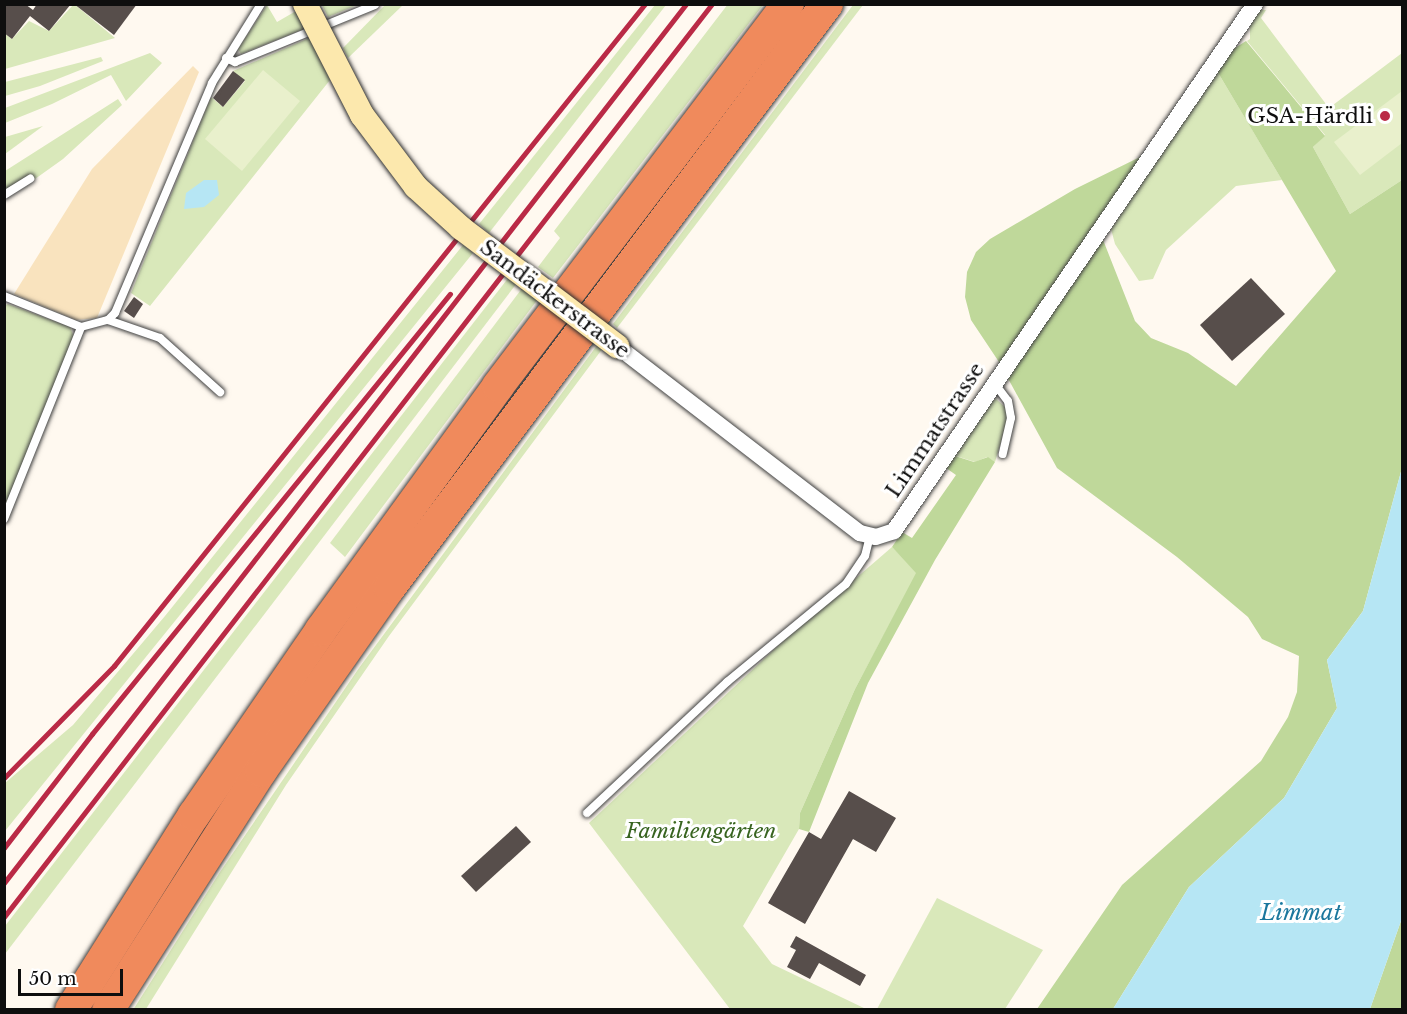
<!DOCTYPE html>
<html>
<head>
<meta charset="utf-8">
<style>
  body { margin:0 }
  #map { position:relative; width:1407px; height:1014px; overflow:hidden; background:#fff9f0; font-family:"Libre Baskerville",serif }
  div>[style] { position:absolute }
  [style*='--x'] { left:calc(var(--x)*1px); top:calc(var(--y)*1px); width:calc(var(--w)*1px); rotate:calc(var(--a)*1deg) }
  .green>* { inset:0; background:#d9e8ba }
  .forest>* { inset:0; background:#bfd89a }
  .sand>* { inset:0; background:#f9e3be }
  .pitch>* { inset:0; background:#e9f0cc }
  .water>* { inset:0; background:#b6e6f4 }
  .building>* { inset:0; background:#574e4b }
  .roads { filter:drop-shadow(0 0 2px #414141) drop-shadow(0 0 2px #414141) }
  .lane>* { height:8px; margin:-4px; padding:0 4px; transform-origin:4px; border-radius:4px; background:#fff }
  .street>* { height:16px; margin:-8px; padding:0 8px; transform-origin:8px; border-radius:8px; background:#fff }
  .highway>* { height:32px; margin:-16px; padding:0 16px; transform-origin:16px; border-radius:16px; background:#f08a5c }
  .rail>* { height:4.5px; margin:-2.25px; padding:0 2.25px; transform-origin:2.25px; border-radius:2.25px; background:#ba2a46 }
  .bridges { filter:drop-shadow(0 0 2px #303030) drop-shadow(0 0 2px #303030) }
  .secondary-bridge>* { height:24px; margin:-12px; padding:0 12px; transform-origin:12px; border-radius:12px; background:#fce8ad }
  .dots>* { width:16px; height:16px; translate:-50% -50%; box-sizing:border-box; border:3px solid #fff; border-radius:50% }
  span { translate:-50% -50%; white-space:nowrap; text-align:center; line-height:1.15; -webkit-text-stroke:6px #fff; paint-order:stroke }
  .poi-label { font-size:21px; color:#0e0e0e }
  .right { translate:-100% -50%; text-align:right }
  .street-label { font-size:21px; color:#0e0e0e }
  .park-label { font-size:21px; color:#386420; font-style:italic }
  .water-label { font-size:22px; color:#1b779d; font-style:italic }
  .frame { position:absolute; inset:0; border:6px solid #0e0e0e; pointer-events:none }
  .scale { position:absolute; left:18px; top:969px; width:105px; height:27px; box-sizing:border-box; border:3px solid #0e0e0e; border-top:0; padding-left:8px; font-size:18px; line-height:21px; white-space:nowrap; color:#0e0e0e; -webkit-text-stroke:4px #fff; paint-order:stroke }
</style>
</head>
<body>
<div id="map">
  <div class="green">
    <i style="clip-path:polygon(74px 4px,115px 38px,5px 69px,4px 33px,12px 39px,29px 21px,49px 31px)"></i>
    <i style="clip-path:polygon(386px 4px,403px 5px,348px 58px,343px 48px)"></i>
    <i style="clip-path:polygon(728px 4px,763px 5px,553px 278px,538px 267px,560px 238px,554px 231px)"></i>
    <i style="clip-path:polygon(267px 5px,277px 22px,296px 11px,304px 29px,241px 54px,238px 49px)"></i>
    <i style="clip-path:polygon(322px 5px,357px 5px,328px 17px)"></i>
    <i style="clip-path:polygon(655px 5px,666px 5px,489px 233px,479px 224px)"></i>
    <i style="clip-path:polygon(853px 5px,863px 5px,617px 328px,613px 324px)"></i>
    <i style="clip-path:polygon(1258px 10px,1266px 10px,1261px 18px,1329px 108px,1402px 53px,1402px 180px,1350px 214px,1313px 147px,1325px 135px,1247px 41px,1250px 39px,1250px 21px)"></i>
    <i style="clip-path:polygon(309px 38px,330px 80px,150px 306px,131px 293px,211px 97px,223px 107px,245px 81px,233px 71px)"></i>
    <i style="clip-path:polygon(150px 53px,162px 63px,126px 101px,111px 75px,52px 104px,5px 123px,5px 108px)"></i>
    <i style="clip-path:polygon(101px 57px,103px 61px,40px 86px,5px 96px,5px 82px)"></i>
    <i style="clip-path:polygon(1217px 71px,1282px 180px,1236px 186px,1166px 250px,1153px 279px,1139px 281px,1115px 244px,1111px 229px)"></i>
    <i style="clip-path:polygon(118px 99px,122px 105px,63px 159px,35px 179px,32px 175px,5px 192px,5px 171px)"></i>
    <i style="clip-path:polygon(43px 126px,5px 154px,5px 137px)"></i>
    <i style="clip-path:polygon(463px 245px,473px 253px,5px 831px,5px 783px,73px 725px,165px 616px)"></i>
    <i style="clip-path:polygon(509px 277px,517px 283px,5px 954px,5px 926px)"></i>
    <i style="clip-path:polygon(523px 287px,538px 299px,345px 557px,330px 543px)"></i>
    <i style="clip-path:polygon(8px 304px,70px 327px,74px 337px,5px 509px,4px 306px)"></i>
    <i style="clip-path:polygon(598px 344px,603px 348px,389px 636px,286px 785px,146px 1009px,133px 1010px,220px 872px,359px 668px)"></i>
    <i style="clip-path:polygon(996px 399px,1006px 408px,1007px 421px,995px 462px,987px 457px,975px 462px,953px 455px,992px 400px)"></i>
    <i style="clip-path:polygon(892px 547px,917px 573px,855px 689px,800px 813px,799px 829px,743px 926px,772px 964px,866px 1009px,730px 1009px,589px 823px,781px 643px)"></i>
    <i style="clip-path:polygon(937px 898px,1043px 950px,1005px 1009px,877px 1009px)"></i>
  </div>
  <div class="forest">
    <i style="clip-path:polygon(1246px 41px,1325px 136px,1313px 147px,1350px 214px,1402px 180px,1402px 468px,1363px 611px,1327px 660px,1337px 708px,1284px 798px,1189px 887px,1113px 1009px,1037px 1009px,1122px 885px,1261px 761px,1288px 717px,1297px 692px,1299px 656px,1262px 639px,1248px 617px,1177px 557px,1057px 468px,999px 362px,971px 320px,965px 297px,967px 272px,976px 252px,990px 239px,1075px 189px,1144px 155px,1096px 222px,1135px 321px,1151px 338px,1188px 353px,1236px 386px,1336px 271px,1217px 71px,1235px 48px)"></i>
    <i style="clip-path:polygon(952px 455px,974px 462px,988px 457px,995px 462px,935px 560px,868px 683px,809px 832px,799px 829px,800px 813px,855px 689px,916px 573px,892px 547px,902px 532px,912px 538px,956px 475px,946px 468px)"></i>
    <i style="clip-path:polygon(1402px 918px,1402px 1009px,1370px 1009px)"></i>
  </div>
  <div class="sand">
    <i style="clip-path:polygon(193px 66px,199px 72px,97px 318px,76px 320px,14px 294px,92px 169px)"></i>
  </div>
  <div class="pitch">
    <i style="clip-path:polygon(263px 70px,300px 101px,242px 171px,205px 139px)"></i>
    <i style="clip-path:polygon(1402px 91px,1402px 143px,1360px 175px,1334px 142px)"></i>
  </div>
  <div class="water">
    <i style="clip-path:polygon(204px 180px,217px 180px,219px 195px,204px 207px,184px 209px,186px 193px)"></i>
    <i style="clip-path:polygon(1402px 468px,1402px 918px,1370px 1009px,1113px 1009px,1189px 887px,1284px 798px,1337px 708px,1327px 660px,1363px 611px)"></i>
  </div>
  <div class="building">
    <i style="clip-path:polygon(4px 4px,25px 4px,33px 10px,37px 4px,71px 4px,49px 31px,30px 16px,12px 39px,4px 33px)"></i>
    <i style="clip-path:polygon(74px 4px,137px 4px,114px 35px)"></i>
    <i style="clip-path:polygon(233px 71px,245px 80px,223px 107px,213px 98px)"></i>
    <i style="clip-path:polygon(1251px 278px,1285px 314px,1232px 361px,1200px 325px)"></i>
    <i style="clip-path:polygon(134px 297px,143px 304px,134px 318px,124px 311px)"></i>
    <i style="clip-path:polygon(849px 791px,896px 818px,876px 852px,853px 839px,805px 924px,768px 903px,809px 832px,821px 839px)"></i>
    <i style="clip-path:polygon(516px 826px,531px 842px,476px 892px,461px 876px)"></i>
    <i style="clip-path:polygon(796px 936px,866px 975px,860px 986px,819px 963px,810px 979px,787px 967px,796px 950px,790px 947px)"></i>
  </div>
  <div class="roads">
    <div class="lane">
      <i style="--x:226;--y:58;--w:10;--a:24"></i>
      <i style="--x:235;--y:62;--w:151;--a:-22.2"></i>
      <i style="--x:4;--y:195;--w:31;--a:-32"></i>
      <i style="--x:4;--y:296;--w:83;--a:21.9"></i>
      <i style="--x:81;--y:327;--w:28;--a:-15"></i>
      <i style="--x:108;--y:320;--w:10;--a:-45"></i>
      <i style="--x:115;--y:313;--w:250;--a:-67.1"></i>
      <i style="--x:212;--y:83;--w:93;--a:-58.2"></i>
      <i style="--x:108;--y:320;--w:55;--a:19.1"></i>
      <i style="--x:160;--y:338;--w:81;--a:42"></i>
      <i style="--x:995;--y:384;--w:21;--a:53"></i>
      <i style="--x:1008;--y:401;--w:17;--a:80"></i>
      <i style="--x:1011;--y:418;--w:37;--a:103"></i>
      <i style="--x:4;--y:519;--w:207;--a:-68.1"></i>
      <i style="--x:587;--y:813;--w:192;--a:-43.1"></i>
      <i style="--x:727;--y:682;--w:154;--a:-39.5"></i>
      <i style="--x:846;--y:584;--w:34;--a:-56"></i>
      <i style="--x:865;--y:556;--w:21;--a:-76"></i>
    </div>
    <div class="street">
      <i style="--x:617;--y:346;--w:307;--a:37.6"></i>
      <i style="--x:860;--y:533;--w:16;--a:14"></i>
      <i style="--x:876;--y:537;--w:19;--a:-18"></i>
      <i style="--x:894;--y:531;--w:639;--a:-55.59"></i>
    </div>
    <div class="highway">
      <i style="--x:71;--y:1010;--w:231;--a:-57.8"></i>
      <i style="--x:194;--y:815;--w:224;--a:-55.5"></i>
      <i style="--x:321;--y:630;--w:301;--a:-54"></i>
      <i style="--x:498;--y:386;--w:480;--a:-52.8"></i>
      <i style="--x:108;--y:1010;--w:284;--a:-57.4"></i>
      <i style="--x:261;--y:771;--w:225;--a:-55"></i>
      <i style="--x:390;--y:587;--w:729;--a:-53.15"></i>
    </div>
  </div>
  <div class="rail">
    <i style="--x:4;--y:778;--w:157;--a:-45.5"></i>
    <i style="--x:114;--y:666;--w:849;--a:-51.27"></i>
    <i style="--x:4;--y:848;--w:144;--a:-52.3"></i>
    <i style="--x:92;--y:734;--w:567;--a:-50.87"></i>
    <i style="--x:4;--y:883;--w:1113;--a:-52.19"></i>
    <i style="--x:4;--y:917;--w:1155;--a:-52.21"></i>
  </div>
  <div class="bridges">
    <div class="secondary-bridge">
      <i style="--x:305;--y:4;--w:125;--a:62.8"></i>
      <i style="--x:362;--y:115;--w:90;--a:53.1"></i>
      <i style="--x:416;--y:187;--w:61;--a:42.3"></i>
      <i style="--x:461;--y:228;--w:196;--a:37.1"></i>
    </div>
  </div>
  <div class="dots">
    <i style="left:1385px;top:116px;background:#ba2a46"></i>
  </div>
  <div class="poi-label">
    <span class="right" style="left:1373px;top:116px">GSA-Härdli</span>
  </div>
  <div class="street-label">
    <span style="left:555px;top:299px;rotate:37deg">Sandäckerstrasse</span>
    <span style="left:935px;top:430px;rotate:-56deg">Limmatstrasse</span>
  </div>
  <div class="park-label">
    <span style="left:701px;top:831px">Familiengärten</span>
  </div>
  <div class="water-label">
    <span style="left:1301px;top:913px">Limmat</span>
  </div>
  <div class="frame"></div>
  <div class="scale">50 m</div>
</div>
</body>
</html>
